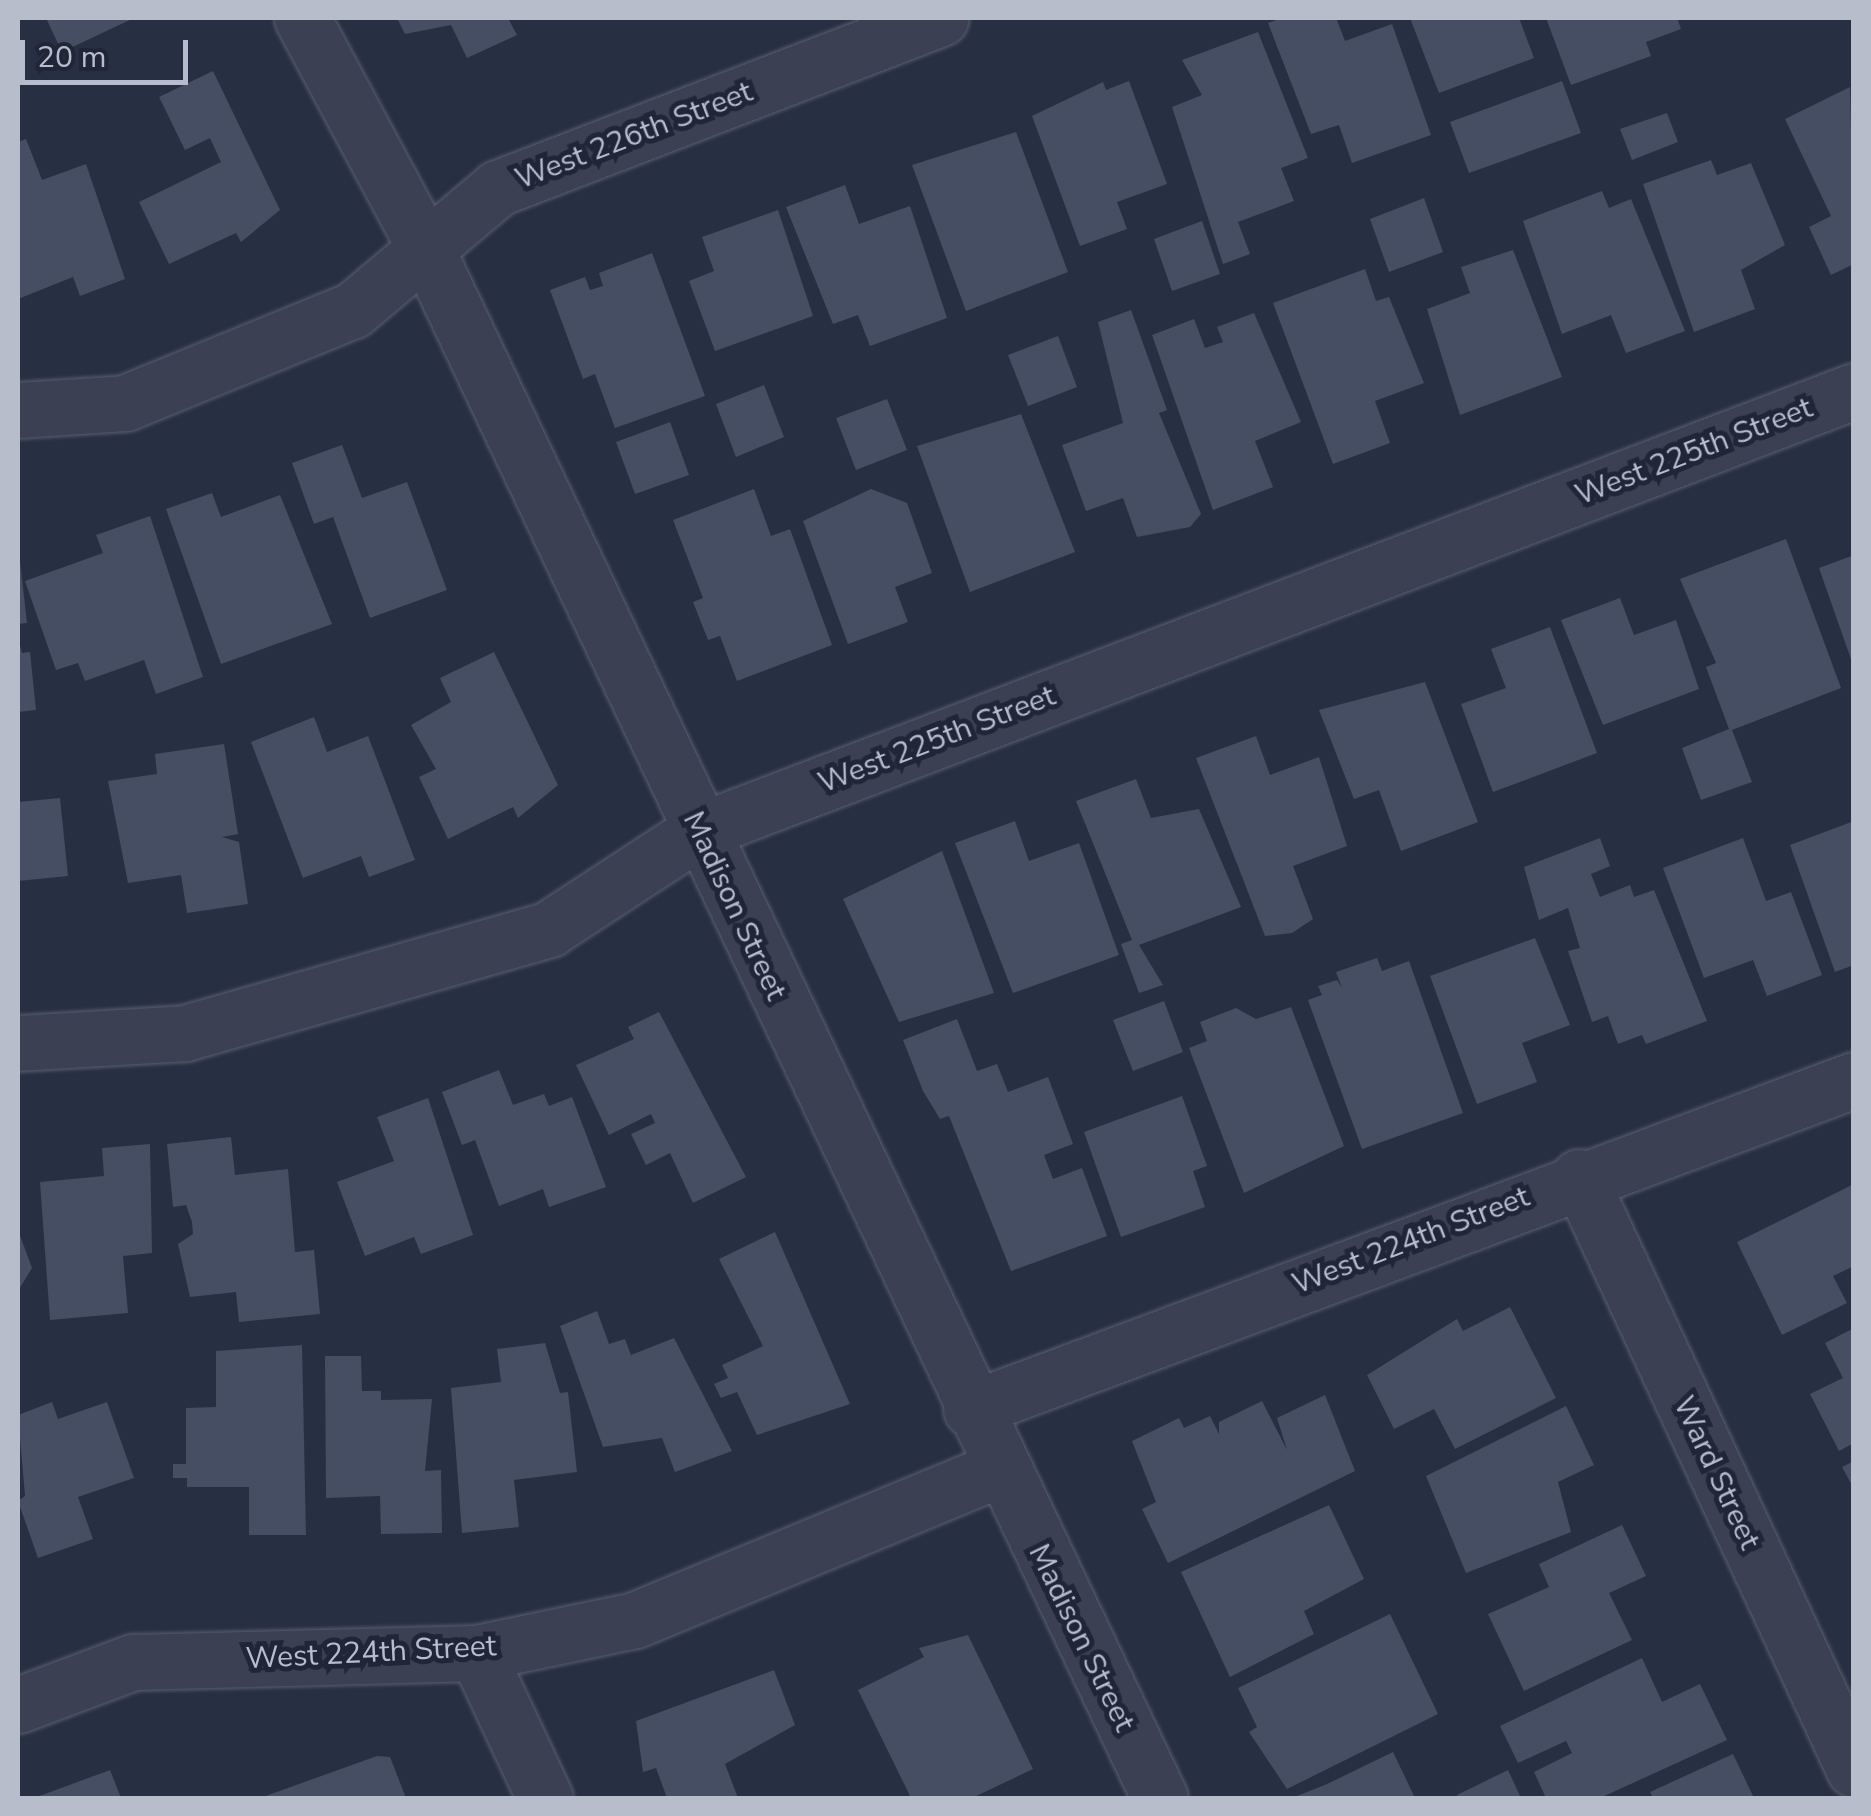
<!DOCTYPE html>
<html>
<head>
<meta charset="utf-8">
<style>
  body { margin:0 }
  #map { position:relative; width:1871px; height:1816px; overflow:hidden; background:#272f42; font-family:"Nunito Sans",sans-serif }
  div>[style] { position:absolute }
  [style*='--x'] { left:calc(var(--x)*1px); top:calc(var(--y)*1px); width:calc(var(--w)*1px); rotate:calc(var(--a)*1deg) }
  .building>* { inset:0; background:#464e64 }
  .roads { filter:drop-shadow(0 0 2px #595f6f) drop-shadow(0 0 2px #595f6f) }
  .minor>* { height:55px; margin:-27.5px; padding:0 27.5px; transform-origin:27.5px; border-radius:27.5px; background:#3b4152 }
  .tertiary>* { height:55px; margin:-27.5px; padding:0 27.5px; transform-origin:27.5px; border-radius:27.5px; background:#3b4152 }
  span { translate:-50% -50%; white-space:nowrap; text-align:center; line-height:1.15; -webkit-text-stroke:10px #202637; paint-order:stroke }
  .street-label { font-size:30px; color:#b8bdcc }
  .frame { position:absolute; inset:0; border:20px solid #b8bdcc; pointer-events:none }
  .scale { position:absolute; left:20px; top:40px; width:168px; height:45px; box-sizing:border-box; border:5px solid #b8bdcc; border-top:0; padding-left:12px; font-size:30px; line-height:35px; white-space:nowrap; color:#b8bdcc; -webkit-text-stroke:8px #202637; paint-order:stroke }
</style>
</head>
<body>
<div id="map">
  <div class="building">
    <i style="clip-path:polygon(46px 18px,134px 18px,62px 52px)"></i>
    <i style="clip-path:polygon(397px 18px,508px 18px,517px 35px,467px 58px,451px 25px,405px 34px)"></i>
    <i style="clip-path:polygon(1282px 18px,1336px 18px,1345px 41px,1392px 24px,1431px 135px,1352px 163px,1339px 125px,1311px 134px,1268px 23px)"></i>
    <i style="clip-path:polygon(1410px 18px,1519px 18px,1534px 58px,1439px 93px)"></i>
    <i style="clip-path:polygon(1546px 18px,1677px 18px,1681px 29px,1646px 42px,1651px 56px,1571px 85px)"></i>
    <i style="clip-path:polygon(1258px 32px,1308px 158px,1281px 168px,1294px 201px,1238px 222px,1250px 254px,1223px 264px,1172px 107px,1202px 95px,1182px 60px)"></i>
    <i style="clip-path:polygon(213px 71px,280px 210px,241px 242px,236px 233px,169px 264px,139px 202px,221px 162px,210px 138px,185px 150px,159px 97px)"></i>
    <i style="clip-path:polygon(1129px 81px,1167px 184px,1117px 202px,1127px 229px,1080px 246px,1032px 116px,1103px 82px,1106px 90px)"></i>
    <i style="clip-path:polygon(1562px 81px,1581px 133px,1469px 173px,1450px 122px)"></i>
    <i style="clip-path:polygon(1850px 87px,1854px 264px,1831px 275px,1809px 227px,1831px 216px,1785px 119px)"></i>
    <i style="clip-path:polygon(1667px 113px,1678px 142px,1632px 160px,1620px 129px)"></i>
    <i style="clip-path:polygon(1016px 132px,1068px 272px,966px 311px,912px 165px)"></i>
    <i style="clip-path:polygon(26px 139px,42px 180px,86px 164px,125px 279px,80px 296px,73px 277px,18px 299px,18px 142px)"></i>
    <i style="clip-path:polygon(1711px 160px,1717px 175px,1751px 163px,1785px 245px,1741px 270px,1755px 309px,1694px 332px,1643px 184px)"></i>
    <i style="clip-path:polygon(845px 185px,859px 224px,910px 206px,947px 318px,870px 346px,858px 315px,833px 324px,786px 207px)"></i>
    <i style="clip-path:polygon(1602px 191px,1609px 208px,1631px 199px,1685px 331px,1626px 353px,1611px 315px,1562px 334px,1523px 221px)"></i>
    <i style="clip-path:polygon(1424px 198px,1443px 252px,1389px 272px,1370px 219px)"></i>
    <i style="clip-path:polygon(778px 210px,813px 316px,715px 351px,689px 281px,714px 271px,702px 237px)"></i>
    <i style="clip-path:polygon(1202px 221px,1220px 274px,1172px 291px,1154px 239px)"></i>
    <i style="clip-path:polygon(1513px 250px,1562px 377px,1460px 415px,1427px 309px,1470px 293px,1461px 267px)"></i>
    <i style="clip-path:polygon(652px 253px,705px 396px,615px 428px,595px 374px,583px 379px,550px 290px,585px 277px,590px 290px,603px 286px,599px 273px)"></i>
    <i style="clip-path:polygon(1365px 269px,1376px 301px,1389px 297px,1424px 383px,1375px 401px,1390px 443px,1333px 464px,1273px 303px)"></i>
    <i style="clip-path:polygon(1131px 310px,1167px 410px,1159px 413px,1201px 514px,1190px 527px,1137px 537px,1123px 498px,1086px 511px,1062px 445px,1123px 423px,1098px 322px)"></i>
    <i style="clip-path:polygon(1254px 313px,1301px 422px,1255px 441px,1273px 487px,1213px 510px,1152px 335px,1194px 319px,1205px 348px,1223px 342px,1217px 327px)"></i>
    <i style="clip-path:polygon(1058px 336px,1077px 387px,1028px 406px,1008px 355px)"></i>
    <i style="clip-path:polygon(764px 385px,784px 437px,736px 457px,716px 404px)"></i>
    <i style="clip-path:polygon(887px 399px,907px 450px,856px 470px,836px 418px)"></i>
    <i style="clip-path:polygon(1021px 414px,1075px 552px,970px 592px,917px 446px)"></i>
    <i style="clip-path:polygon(670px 422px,689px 475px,635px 494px,616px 442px)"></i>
    <i style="clip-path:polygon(342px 445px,362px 498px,407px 482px,447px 590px,370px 618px,333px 517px,314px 524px,292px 463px)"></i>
    <i style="clip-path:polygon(754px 489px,771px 536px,790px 529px,832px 645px,737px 681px,720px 636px,708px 640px,693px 602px,703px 598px,673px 520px)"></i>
    <i style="clip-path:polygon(871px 489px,907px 503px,932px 573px,895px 587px,908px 622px,848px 644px,803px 521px)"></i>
    <i style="clip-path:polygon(212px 493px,221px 517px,280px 495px,332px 624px,221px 664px,166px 509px)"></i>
    <i style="clip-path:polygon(150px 516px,203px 677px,156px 694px,144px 660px,85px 681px,78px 663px,56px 670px,25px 581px,103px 553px,96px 535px)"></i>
    <i style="clip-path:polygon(1786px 539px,1841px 688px,1732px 730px,1752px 782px,1701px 800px,1682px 748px,1729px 729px,1706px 667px,1716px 663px,1680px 579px)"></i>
    <i style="clip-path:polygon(18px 544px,27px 623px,18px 624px)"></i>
    <i style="clip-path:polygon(1854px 555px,1854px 665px,1853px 665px,1819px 568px)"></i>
    <i style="clip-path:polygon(1620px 598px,1634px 635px,1676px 620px,1699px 689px,1603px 725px,1561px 620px)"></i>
    <i style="clip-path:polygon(1550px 627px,1597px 753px,1493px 792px,1461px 704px,1506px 688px,1491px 649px)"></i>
    <i style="clip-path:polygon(18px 638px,22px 653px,30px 652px,36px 710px,18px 712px)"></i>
    <i style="clip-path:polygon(494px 652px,558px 785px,518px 818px,513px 807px,448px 839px,419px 777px,436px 769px,411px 725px,451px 702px,440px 678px)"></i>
    <i style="clip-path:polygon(1425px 682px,1478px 822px,1401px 851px,1379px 790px,1354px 799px,1319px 710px)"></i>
    <i style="clip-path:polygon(314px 717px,327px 752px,368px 736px,415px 860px,369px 877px,361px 856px,303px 878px,251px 742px)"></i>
    <i style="clip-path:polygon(1256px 736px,1270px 775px,1319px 757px,1347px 846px,1293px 866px,1313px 919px,1292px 933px,1265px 936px,1196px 758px)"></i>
    <i style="clip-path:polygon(224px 744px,238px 834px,222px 837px,239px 842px,248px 904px,187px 913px,181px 875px,128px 883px,108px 781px,157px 774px,155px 754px)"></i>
    <i style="clip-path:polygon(1136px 779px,1151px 818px,1199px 809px,1241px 907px,1139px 945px,1163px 985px,1139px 993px,1121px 944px,1132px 940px,1076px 801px)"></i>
    <i style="clip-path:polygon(60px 798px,68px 876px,18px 881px,18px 802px)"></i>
    <i style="clip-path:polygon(1015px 821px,1029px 861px,1079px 843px,1119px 955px,1013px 993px,955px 843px)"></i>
    <i style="clip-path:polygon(1854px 821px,1854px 965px,1835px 972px,1790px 845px)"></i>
    <i style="clip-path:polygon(1600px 838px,1610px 866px,1591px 874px,1600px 897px,1630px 885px,1634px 897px,1654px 890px,1707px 1021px,1646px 1044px,1642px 1035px,1618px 1044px,1608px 1016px,1592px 1022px,1568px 951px,1580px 948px,1568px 908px,1539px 920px,1524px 867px)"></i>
    <i style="clip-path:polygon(1743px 838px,1766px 901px,1791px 892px,1822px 975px,1767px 996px,1753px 960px,1704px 978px,1663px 868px)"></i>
    <i style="clip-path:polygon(942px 851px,994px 993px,899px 1022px,843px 899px)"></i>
    <i style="clip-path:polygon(1535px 938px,1570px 1025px,1522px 1043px,1537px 1082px,1477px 1104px,1430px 976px)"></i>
    <i style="clip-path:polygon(1377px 958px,1382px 971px,1409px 961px,1463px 1113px,1362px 1149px,1308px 1000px,1322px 995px,1318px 986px,1337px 980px,1342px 988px,1336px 972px)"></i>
    <i style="clip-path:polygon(1164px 1001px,1183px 1052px,1133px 1071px,1113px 1020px)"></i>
    <i style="clip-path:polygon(1291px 1007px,1344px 1146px,1244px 1193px,1189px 1048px,1207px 1041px,1200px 1022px,1236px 1008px,1256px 1019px)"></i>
    <i style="clip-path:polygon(659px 1012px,746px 1177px,693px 1203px,670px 1153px,646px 1165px,631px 1134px,655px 1123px,651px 1114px,609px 1135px,576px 1065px,634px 1039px,628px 1027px)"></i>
    <i style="clip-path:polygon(957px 1019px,977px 1071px,997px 1064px,1008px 1092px,1048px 1077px,1073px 1144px,1044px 1155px,1053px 1179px,1082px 1168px,1107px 1236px,1011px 1271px,949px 1116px,940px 1119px,923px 1091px,903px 1040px)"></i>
    <i style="clip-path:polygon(499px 1070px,513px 1105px,544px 1094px,549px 1106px,572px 1097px,606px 1187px,549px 1207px,543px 1189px,499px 1206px,475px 1140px,462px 1145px,442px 1092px)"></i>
    <i style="clip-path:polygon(1182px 1096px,1207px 1166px,1193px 1171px,1205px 1207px,1121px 1237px,1084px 1132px)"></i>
    <i style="clip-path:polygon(428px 1098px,473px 1235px,421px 1254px,414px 1237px,365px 1256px,337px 1182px,394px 1161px,377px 1117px)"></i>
    <i style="clip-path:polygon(231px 1137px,235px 1175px,288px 1169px,295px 1252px,314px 1250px,320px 1314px,239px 1322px,236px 1292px,190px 1297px,178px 1244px,193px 1234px,192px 1222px,186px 1205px,173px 1207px,167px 1144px)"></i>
    <i style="clip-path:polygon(150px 1144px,152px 1253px,123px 1256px,128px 1313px,50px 1320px,40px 1182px,104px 1176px,102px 1148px)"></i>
    <i style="clip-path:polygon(1854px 1184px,1854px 1266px,1833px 1276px,1847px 1303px,1782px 1335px,1737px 1242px)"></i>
    <i style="clip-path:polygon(18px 1230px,32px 1268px,18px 1291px)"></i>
    <i style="clip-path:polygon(775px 1232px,850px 1404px,757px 1435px,737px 1392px,721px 1398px,714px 1384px,728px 1378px,722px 1365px,763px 1346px,719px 1259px)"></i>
    <i style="clip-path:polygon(1510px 1307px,1556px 1398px,1455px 1449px,1434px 1409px,1394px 1429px,1367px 1375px,1457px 1319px,1463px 1331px)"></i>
    <i style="clip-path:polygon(597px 1311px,609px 1344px,625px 1339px,631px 1355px,674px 1338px,732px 1451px,675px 1472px,662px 1438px,603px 1447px,560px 1326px)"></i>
    <i style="clip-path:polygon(1854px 1328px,1854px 1443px,1839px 1451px,1810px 1394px,1843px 1378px,1825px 1343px)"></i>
    <i style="clip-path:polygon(545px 1343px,560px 1393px,568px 1392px,577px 1472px,514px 1480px,519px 1527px,462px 1533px,451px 1388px,501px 1382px,497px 1349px)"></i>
    <i style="clip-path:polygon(302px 1345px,306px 1535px,249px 1535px,249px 1487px,187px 1487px,187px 1478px,173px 1478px,173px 1464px,186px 1464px,186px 1408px,216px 1407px,216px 1351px)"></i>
    <i style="clip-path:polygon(325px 1356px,361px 1356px,362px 1391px,381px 1391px,381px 1400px,432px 1399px,425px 1471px,441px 1470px,442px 1533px,381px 1534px,380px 1496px,326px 1498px)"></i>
    <i style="clip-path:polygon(1325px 1395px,1355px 1471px,1168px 1563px,1142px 1509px,1156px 1502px,1132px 1441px,1179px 1418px,1184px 1428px,1210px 1416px,1219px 1434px,1219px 1422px,1262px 1401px,1287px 1450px,1277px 1418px)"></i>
    <i style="clip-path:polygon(52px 1402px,58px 1419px,107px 1402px,134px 1478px,78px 1497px,93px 1539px,38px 1558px,18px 1501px,25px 1496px,18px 1415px)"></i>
    <i style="clip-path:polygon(1566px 1406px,1594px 1465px,1558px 1482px,1571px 1532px,1466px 1573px,1426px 1476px)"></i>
    <i style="clip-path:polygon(1854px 1461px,1854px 1489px,1842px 1467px)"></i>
    <i style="clip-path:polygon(1329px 1505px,1364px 1579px,1304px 1611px,1314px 1634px,1230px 1677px,1181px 1572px)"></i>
    <i style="clip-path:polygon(1622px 1525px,1646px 1576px,1609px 1593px,1632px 1640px,1524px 1691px,1488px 1614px,1549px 1587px,1539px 1564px)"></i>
    <i style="clip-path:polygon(1390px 1614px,1438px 1714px,1287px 1789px,1249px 1732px,1257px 1727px,1238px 1688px)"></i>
    <i style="clip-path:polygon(968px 1635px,1033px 1769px,972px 1798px,911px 1798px,858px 1690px,924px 1657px,919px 1648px)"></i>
    <i style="clip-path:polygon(1642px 1658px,1662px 1702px,1700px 1684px,1727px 1740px,1600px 1798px,1546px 1798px,1534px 1772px,1572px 1753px,1566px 1741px,1518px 1763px,1500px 1726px)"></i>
    <i style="clip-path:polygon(774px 1670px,795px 1725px,725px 1764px,738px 1798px,667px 1798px,656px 1768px,643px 1772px,636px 1721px)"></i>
    <i style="clip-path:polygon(1393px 1752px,1415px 1798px,1292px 1798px,1327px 1784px)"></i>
    <i style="clip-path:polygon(1733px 1754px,1754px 1798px,1653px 1798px,1650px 1792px)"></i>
    <i style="clip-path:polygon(377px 1756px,390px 1757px,406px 1798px,260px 1798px)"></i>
    <i style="clip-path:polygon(110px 1770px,121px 1798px,34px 1798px)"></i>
    <i style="clip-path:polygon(1508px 1770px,1521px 1798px,1459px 1798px,1457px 1795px)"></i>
  </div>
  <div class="roads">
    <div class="minor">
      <i style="--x:18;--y:410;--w:107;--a:-3.7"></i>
      <i style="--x:125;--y:403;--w:246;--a:-22.2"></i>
      <i style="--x:353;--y:310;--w:189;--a:-40.1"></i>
      <i style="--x:498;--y:188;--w:474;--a:-21"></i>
      <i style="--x:18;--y:1043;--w:167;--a:-3.4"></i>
      <i style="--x:185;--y:1033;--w:379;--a:-15.9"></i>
      <i style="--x:549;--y:929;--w:179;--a:-33.2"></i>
      <i style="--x:699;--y:831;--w:1236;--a:-20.85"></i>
      <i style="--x:1579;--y:1177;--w:653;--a:65.08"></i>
      <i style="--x:971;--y:1409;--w:942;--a:-20.44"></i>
      <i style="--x:477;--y:1653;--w:160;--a:64.9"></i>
      <i style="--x:18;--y:1705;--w:123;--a:-20.5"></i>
      <i style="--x:133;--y:1662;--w:344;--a:-1.5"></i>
      <i style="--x:477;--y:1653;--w:161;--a:-11.8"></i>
      <i style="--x:635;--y:1620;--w:394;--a:-22.5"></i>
    </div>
    <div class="tertiary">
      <i style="--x:302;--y:18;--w:262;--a:61.8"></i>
      <i style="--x:426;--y:249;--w:1714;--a:64.65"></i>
    </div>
  </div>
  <div class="street-label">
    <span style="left:634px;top:136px;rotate:-21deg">West 226th Street</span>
    <span style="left:1694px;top:452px;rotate:-21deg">West 225th Street</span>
    <span style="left:937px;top:740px;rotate:-21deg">West 225th Street</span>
    <span style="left:734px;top:906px;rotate:65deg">Madison Street</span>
    <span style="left:1411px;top:1241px;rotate:-21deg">West 224th Street</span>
    <span style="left:1716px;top:1473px;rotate:65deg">Ward Street</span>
    <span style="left:1081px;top:1638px;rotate:64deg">Madison Street</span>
    <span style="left:371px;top:1653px;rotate:-3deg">West 224th Street</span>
  </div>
  <div class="frame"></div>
  <div class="scale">20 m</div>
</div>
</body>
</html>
